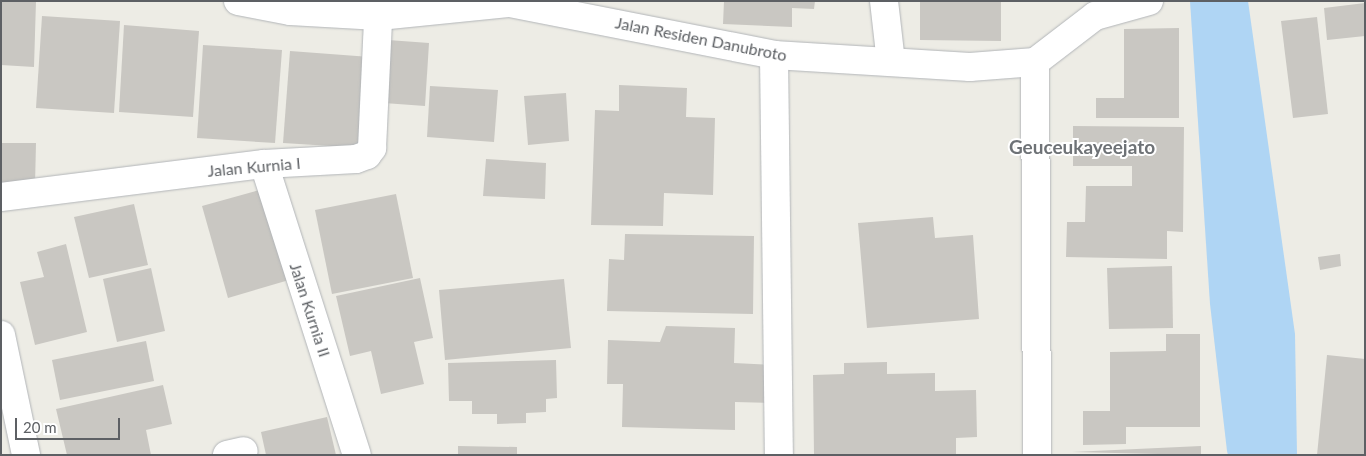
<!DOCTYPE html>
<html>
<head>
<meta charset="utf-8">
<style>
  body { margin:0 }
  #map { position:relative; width:1366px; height:456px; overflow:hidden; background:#edece5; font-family:Lato,sans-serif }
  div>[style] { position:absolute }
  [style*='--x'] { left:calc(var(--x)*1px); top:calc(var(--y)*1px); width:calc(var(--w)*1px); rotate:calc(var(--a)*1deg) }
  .water>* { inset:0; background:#afd5f4 }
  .building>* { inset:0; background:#c9c7c2 }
  .roads { filter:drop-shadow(0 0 1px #b2b5b8) drop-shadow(0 0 1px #b2b5b8) }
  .minor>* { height:28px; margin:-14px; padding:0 14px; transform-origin:14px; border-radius:14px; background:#fff }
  span { translate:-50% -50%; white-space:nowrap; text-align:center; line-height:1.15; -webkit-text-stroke:4px #fff; paint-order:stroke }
  .street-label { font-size:16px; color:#5d6064 }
  .quarter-label { font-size:19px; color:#6e7276; font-weight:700 }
  .frame { position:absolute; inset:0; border:2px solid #5d6064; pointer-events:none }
  .scale { position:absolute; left:15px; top:418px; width:105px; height:22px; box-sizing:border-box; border:2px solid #5d6064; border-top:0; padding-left:6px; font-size:15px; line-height:18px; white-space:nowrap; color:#5d6064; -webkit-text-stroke:4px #fff; paint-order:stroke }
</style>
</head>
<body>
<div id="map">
  <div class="water">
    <i style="clip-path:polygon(1190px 1px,1248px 1px,1295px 334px,1297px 455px,1228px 455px,1227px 451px,1210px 304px)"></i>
  </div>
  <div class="building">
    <i style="clip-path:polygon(1px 1px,36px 1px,34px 67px,1px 65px)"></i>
    <i style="clip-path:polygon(724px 1px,815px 1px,814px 9px,792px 8px,792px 27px,723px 24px)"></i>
    <i style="clip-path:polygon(920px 1px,1001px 1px,1001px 41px,920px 40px)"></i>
    <i style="clip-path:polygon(1365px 3px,1365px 36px,1327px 40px,1324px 8px)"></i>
    <i style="clip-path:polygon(42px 16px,120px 21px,114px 113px,36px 108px)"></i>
    <i style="clip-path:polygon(1317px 17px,1328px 114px,1293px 118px,1281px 21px)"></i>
    <i style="clip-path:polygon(124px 25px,199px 31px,193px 117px,119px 112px)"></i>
    <i style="clip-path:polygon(1179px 28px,1179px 118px,1096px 118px,1096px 98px,1124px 98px,1124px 29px)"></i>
    <i style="clip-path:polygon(388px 40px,429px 43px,425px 106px,384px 103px)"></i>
    <i style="clip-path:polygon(203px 45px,282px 50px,275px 143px,197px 138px)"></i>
    <i style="clip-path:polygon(290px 51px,370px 57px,363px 148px,283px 143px)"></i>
    <i style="clip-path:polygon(619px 85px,687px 88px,686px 117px,715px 118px,713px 195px,664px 193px,663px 226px,591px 225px,595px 110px,619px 111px)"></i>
    <i style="clip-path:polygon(430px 86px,498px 90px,494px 142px,427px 137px)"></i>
    <i style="clip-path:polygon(566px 93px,569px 141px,528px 145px,524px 96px)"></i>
    <i style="clip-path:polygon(1073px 126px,1184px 127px,1183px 232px,1167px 231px,1167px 259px,1066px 257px,1067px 222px,1085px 222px,1086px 186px,1132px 186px,1132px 166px,1073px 166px)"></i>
    <i style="clip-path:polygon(1px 143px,36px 143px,35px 185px,1px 185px)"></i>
    <i style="clip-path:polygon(486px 159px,546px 163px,545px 199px,483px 196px)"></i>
    <i style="clip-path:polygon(263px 189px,289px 280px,228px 298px,202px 206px)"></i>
    <i style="clip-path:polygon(396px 194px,413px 278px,332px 294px,315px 210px)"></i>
    <i style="clip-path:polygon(134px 204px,148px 265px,89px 278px,74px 217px)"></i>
    <i style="clip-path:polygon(933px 217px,935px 238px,973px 235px,979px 319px,867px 328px,858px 223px)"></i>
    <i style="clip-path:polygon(625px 234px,754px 236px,753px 314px,607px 311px,609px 259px,624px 260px)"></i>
    <i style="clip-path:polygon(66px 244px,87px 332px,35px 345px,20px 282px,44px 277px,37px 252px)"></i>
    <i style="clip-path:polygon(1340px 254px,1341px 266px,1320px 270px,1318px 257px)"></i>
    <i style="clip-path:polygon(1172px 266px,1173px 328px,1109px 329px,1107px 268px)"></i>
    <i style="clip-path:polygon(151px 268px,165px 331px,117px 342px,103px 279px)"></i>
    <i style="clip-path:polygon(420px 278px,433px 338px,414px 342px,424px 384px,381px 394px,371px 351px,350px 356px,336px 296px)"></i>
    <i style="clip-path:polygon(564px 279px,571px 348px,445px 360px,439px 290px)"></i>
    <i style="clip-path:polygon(666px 326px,735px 328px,734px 363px,773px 365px,772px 403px,735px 402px,735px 430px,622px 427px,623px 384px,607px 384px,608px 340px,660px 342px)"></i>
    <i style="clip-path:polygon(1166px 334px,1200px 334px,1200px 427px,1126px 427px,1126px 444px,1083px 445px,1083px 411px,1110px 411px,1110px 352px,1166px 351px)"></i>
    <i style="clip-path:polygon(146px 341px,154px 381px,60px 400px,52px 360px)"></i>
    <i style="clip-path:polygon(1327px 355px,1365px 359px,1365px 455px,1317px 455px)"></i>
    <i style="clip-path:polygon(556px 360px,557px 398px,546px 399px,546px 412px,526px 413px,526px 423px,497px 424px,497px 414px,472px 414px,472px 401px,449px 401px,448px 363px)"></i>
    <i style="clip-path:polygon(887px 362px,887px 374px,935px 373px,935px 391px,976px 390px,977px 437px,956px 438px,956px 455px,814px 455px,813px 375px,844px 374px,844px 363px)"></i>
    <i style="clip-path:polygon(163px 385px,172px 424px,146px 430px,151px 455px,67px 455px,56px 409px)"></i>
    <i style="clip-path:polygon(327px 417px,336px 455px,266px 455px,261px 432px)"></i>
    <i style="clip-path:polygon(458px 446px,517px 447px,517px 455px,458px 455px)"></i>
    <i style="clip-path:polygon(1201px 446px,1201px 455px,1072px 452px)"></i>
  </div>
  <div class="roads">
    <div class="minor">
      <i style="--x:238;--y:1;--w:53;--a:10.9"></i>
      <i style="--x:290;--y:11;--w:89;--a:3.2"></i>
      <i style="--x:379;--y:16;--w:132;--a:-5.7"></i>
      <i style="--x:510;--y:3;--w:269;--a:11.1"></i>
      <i style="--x:774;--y:55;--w:196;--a:3.5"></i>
      <i style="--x:970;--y:67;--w:65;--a:-4.4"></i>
      <i style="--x:1035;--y:62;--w:76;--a:-37.5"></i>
      <i style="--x:1095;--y:16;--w:56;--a:-15.5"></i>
      <i style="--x:884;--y:1;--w:61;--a:83.5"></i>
      <i style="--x:774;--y:55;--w:400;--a:89.3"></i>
      <i style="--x:1035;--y:62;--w:393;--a:89.7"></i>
      <i style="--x:264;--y:164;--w:305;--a:72.3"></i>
      <i style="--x:1;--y:197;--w:265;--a:-7.2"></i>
      <i style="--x:264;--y:164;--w:92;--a:-3.1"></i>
      <i style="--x:356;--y:159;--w:12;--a:-20"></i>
      <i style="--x:367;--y:155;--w:9;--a:-54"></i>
      <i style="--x:372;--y:148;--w:147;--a:-87.3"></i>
      <i style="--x:1;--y:335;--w:123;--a:78.2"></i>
      <i style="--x:227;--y:455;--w:17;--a:-13"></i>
    </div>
  </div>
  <div class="street-label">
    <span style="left:701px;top:39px;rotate:11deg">Jalan Residen Danubroto</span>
    <span style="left:254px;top:167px;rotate:-5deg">Jalan Kurnia I</span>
    <span style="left:310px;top:310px;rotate:72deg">Jalan Kurnia II</span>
  </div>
  <div class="quarter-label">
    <span style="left:1082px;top:147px">Geuceukayeejato</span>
  </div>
  <div class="frame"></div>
  <div class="scale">20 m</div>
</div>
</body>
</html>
